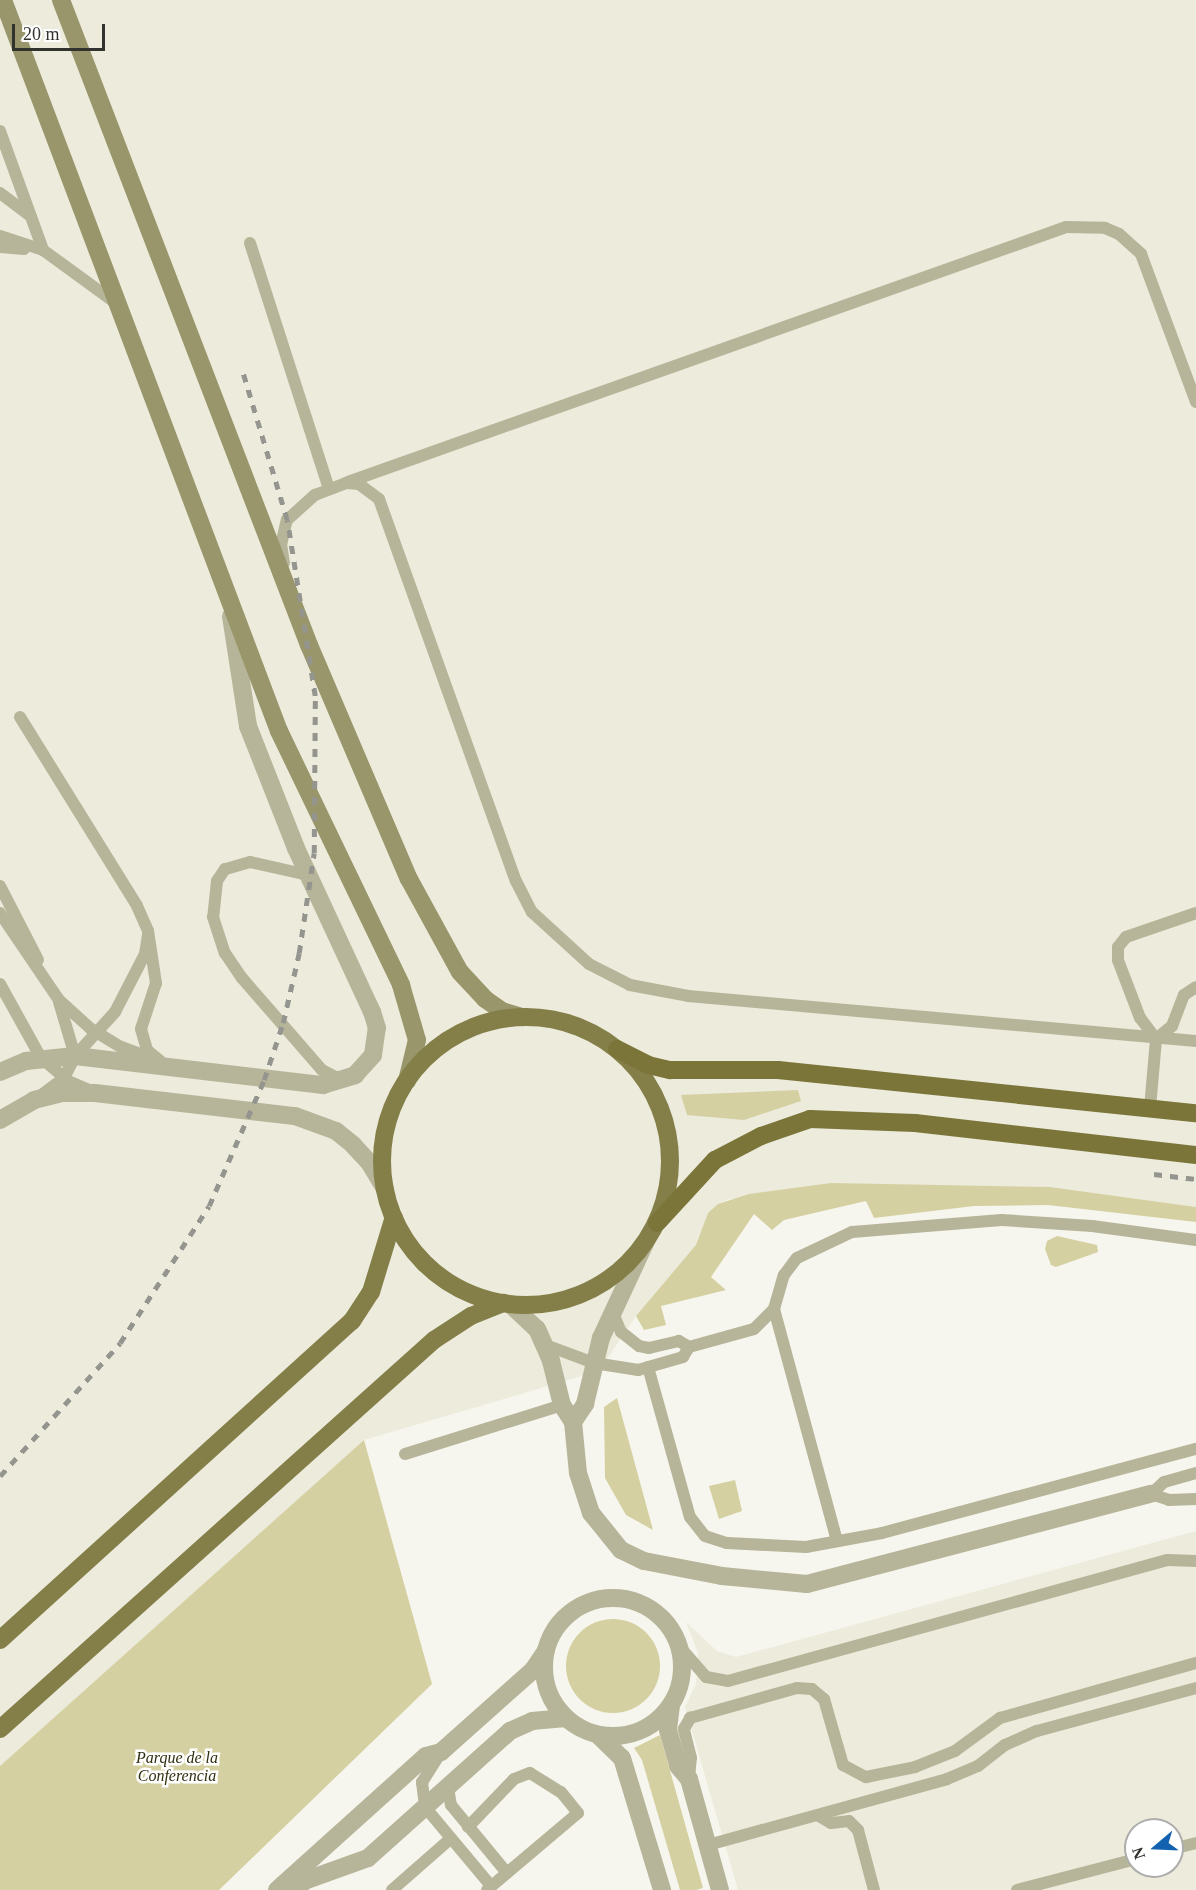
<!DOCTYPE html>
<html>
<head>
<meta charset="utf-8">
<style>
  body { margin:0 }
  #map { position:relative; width:1196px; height:1890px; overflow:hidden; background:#f6f6ee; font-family:Georgia,serif }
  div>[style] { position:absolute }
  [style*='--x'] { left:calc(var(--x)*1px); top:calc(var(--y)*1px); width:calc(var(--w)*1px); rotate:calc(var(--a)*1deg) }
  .built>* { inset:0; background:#ecebdc }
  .green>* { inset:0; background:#d5d0a1 }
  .round { border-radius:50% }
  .service>* { height:12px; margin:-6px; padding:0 6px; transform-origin:6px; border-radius:6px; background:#b7b599 }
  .minor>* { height:18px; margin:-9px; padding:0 9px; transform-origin:9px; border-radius:9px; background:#b7b599 }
  .minor>.ring { margin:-9px; padding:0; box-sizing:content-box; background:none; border:18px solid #b7b599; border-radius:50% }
  .secondary>* { height:18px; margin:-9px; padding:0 9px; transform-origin:9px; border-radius:9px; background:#99966b }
  .primary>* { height:18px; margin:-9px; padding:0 9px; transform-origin:9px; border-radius:9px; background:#847f49 }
  .primary>.ring { margin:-9px; padding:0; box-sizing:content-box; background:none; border:18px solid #847f49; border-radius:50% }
  .trunk>* { height:18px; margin:-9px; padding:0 9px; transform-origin:9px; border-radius:9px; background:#7b7539 }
  .rail>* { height:4.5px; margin-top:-2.25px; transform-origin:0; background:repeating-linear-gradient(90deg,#959590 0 8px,transparent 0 16px) }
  span { translate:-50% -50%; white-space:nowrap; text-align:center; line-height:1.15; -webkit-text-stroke:5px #fff; paint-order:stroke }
  .park-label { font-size:16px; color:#322f11; font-style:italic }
  .north { position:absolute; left:1124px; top:1818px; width:60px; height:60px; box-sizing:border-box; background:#fff; border:2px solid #adadac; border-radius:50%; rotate:251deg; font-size:16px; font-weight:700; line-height:24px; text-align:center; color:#32322f }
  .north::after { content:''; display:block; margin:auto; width:21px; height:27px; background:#1362b0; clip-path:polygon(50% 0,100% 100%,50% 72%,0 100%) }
  .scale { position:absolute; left:12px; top:24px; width:93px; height:27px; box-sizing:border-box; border:3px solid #32322f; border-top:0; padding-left:8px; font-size:18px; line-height:21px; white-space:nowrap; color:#32322f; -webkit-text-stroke:4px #fff; paint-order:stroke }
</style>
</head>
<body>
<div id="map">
  <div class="built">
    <i style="clip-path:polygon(0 0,1196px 0,1196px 1207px,1050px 1187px,729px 1199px,718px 1204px,708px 1213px,697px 1245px,636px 1316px,599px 1371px,364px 1440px,0 1766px)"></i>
    <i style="clip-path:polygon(evenodd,1196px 1531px,1196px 1890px,738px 1890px,685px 1707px,696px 1684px,698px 1653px,686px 1622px,717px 1651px,736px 1657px,1196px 1531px,1136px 1830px,1172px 1830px,1172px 1866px,1136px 1866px,1136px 1830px)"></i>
  </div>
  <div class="green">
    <i style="clip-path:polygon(798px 1090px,801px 1101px,744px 1120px,687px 1115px,681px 1095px)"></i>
    <i style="clip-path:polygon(831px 1183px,1050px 1187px,1196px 1207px,1196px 1222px,1048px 1205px,974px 1206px,874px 1218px,866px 1201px,784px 1220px,772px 1230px,754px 1214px,711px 1277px,726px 1290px,661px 1306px,666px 1325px,644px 1330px,636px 1316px,696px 1245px,708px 1213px,718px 1204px,749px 1194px)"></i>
    <i style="clip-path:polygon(1057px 1236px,1097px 1245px,1098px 1252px,1056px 1267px,1051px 1265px,1045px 1249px,1047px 1241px)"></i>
    <i style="clip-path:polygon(617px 1398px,653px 1530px,626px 1515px,605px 1478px,604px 1407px)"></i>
    <i style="clip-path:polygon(364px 1440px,432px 1684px,219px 1890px,0 1890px,0 1766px)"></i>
    <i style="clip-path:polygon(735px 1480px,742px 1511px,719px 1519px,709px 1486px)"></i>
    <i class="round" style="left:566px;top:1619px;width:94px;height:94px"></i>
    <i style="clip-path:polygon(660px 1735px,703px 1888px,696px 1890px,680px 1890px,642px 1760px,634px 1748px)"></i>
  </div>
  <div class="service">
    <i style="--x:0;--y:131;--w:127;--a:70.1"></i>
    <i style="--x:43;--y:250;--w:92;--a:36.1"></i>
    <i style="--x:0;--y:193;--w:38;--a:37"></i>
    <i style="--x:0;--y:236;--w:45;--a:18"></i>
    <i style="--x:250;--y:243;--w:258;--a:72.2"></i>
    <i style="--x:0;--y:247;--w:24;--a:5"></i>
    <i style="--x:348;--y:482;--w:762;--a:-19.55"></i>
    <i style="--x:1066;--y:227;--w:39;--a:1"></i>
    <i style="--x:1105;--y:228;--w:15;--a:23"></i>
    <i style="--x:1119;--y:234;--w:30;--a:42"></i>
    <i style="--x:1141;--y:254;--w:158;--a:69.6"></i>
    <i style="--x:284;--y:563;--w:18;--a:-99"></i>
    <i style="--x:281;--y:545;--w:26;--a:-77"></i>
    <i style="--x:287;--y:520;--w:38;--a:-42"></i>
    <i style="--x:315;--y:495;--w:33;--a:-21"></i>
    <i style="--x:346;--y:483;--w:13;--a:4"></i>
    <i style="--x:359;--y:484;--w:25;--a:37"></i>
    <i style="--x:379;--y:499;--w:406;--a:70.3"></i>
    <i style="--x:516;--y:881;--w:35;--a:63"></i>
    <i style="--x:532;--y:912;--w:77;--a:42.4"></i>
    <i style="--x:589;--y:964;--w:46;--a:27.1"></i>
    <i style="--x:630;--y:985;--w:59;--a:10.7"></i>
    <i style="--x:688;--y:996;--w:510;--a:5.06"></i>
    <i style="--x:20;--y:717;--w:222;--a:58.2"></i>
    <i style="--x:137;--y:906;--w:27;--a:66"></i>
    <i style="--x:148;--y:931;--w:53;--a:81.3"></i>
    <i style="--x:156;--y:983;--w:48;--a:108.1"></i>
    <i style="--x:141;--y:1029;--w:22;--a:74"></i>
    <i style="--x:147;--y:1050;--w:17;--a:40"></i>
    <i style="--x:308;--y:875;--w:59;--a:-167.4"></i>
    <i style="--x:250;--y:862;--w:26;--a:164"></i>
    <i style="--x:225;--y:869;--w:14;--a:124"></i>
    <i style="--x:217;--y:881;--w:36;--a:96"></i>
    <i style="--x:213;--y:917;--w:38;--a:72"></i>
    <i style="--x:225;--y:953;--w:30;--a:56"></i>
    <i style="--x:242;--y:978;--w:122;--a:49"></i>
    <i style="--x:322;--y:1070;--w:22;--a:27"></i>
    <i style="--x:0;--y:886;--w:83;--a:62.8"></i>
    <i style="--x:0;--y:913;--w:105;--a:55.9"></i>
    <i style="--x:59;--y:1000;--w:43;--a:42.2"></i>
    <i style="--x:91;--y:1029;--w:35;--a:31"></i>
    <i style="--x:121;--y:1047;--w:35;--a:20"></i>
    <i style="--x:0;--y:984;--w:85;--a:61"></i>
    <i style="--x:41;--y:1058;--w:35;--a:40"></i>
    <i style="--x:68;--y:1081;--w:23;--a:23"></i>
    <i style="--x:1156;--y:1039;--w:21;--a:-39"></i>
    <i style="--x:1172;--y:1026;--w:33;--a:-69"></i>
    <i style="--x:1184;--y:995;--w:14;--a:-34"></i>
    <i style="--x:75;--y:1056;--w:59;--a:-47.7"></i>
    <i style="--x:115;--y:1012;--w:65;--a:-62.7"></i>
    <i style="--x:145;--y:954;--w:19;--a:-81"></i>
    <i style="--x:40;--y:1096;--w:30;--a:-37"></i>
    <i style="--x:64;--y:1078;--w:25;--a:-63"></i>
    <i style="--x:75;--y:1056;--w:56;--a:-106.5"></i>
    <i style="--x:1150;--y:1108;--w:69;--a:-85"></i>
    <i style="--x:1156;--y:1039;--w:26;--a:-127"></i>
    <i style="--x:1140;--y:1018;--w:62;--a:-110.8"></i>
    <i style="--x:1118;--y:960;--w:13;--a:-90"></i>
    <i style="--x:1118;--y:947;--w:13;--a:-51"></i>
    <i style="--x:1126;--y:937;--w:74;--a:-18.9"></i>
    <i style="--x:774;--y:1309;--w:240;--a:74.8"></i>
    <i style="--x:543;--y:1344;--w:54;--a:20.4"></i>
    <i style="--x:594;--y:1363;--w:45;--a:9"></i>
    <i style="--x:638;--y:1370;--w:47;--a:-16.1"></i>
    <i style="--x:683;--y:1357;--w:12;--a:-59"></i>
    <i style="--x:689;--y:1347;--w:12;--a:-149"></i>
    <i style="--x:679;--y:1341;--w:31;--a:167"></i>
    <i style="--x:649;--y:1348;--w:10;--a:-169"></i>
    <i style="--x:639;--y:1346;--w:23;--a:-142"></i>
    <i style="--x:621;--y:1332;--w:21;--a:-113"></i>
    <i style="--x:689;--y:1347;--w:67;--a:-15.5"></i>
    <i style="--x:754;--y:1329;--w:28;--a:-45"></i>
    <i style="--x:774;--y:1309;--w:35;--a:-74"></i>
    <i style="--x:784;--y:1275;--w:21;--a:-53"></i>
    <i style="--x:797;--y:1258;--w:61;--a:-25.3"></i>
    <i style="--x:852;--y:1232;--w:150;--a:-4.6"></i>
    <i style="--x:1002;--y:1220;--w:90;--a:3.8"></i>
    <i style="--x:1092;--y:1226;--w:105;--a:7.7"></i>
    <i style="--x:648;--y:1367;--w:156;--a:74.4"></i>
    <i style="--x:690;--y:1517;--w:24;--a:52"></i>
    <i style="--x:705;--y:1536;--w:23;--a:18"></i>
    <i style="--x:727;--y:1543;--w:79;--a:2.9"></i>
    <i style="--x:806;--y:1547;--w:77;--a:-10.4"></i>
    <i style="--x:882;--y:1533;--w:325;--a:-15"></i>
    <i style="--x:405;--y:1454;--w:164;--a:-17.3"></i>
    <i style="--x:1196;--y:1473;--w:33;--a:164"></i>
    <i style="--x:1164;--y:1482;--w:18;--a:137"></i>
    <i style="--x:1151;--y:1494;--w:19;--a:18"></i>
    <i style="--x:1169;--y:1500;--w:27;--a:-2"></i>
    <i style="--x:679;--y:1646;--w:41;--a:48.9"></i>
    <i style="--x:706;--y:1677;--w:22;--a:10"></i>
    <i style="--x:728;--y:1681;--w:456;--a:-15.4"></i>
    <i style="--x:1168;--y:1560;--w:28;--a:2"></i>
    <i style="--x:441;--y:1752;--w:36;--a:122"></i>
    <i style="--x:422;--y:1782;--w:25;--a:83"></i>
    <i style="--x:425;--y:1807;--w:103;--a:50.1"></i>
    <i style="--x:689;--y:1779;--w:21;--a:-85"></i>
    <i style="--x:691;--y:1758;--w:30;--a:-104"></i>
    <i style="--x:684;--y:1729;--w:13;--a:-61"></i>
    <i style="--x:690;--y:1718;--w:111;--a:-15.7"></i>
    <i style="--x:797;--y:1688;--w:15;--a:4"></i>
    <i style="--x:812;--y:1689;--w:16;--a:40"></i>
    <i style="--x:824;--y:1699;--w:69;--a:73.9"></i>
    <i style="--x:843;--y:1765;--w:26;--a:28"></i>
    <i style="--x:866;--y:1777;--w:50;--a:-11.5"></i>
    <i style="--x:915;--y:1767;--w:43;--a:-21.8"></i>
    <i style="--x:955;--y:1751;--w:56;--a:-36.3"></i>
    <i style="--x:1000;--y:1718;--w:204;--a:-15.7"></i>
    <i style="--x:448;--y:1787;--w:18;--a:81"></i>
    <i style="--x:451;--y:1805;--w:88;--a:50.5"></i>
    <i style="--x:819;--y:1816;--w:14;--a:30"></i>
    <i style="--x:831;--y:1823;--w:18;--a:-6"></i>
    <i style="--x:849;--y:1821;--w:13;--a:45"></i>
    <i style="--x:858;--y:1830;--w:62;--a:75.1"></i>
    <i style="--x:468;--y:1827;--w:66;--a:-46.2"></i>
    <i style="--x:514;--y:1779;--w:17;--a:-21"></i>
    <i style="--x:530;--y:1773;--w:36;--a:32"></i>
    <i style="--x:561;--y:1792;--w:27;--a:51"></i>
    <i style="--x:578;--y:1813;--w:119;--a:139.8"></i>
    <i style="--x:708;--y:1845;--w:248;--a:-15.4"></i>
    <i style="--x:947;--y:1779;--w:34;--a:-23"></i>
    <i style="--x:978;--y:1766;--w:34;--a:-38"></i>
    <i style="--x:1005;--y:1745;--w:35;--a:-24"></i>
    <i style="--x:1037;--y:1731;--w:165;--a:-15.1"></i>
    <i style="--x:1172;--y:1849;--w:25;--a:-14"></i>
    <i style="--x:392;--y:1890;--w:77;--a:-41.3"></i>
    <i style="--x:1017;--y:1890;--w:123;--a:-14.6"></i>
  </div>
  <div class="minor">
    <i style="--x:0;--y:1072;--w:28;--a:-23"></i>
    <i style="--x:26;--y:1061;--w:49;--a:-5.8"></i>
    <i style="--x:75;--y:1056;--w:250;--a:6.7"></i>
    <i style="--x:323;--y:1085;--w:34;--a:-17"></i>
    <i style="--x:355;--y:1075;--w:27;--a:-48"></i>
    <i style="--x:373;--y:1055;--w:27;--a:-82"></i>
    <i style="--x:377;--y:1028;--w:17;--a:-107"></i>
    <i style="--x:372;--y:1012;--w:181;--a:-114.9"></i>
    <i style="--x:296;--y:848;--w:131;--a:-111.5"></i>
    <i style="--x:248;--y:726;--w:111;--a:-98.8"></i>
    <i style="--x:0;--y:1120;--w:39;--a:-30"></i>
    <i style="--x:34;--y:1100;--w:30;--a:-14"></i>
    <i style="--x:63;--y:1093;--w:32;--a:0"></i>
    <i style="--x:95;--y:1093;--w:201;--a:6.6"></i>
    <i style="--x:295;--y:1116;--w:44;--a:20.1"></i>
    <i style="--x:336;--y:1131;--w:22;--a:39"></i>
    <i style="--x:353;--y:1145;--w:23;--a:47"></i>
    <i style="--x:369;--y:1162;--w:31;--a:59"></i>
    <i style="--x:511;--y:1305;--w:35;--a:43"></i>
    <i style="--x:537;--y:1329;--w:35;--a:66"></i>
    <i style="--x:551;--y:1361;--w:45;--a:76"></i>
    <i style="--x:562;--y:1405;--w:20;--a:57"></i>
    <i style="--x:573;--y:1422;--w:51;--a:84.4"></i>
    <i style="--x:578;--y:1473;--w:42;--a:72"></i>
    <i style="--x:591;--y:1513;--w:48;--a:51"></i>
    <i style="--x:621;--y:1550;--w:25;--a:26"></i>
    <i style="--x:644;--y:1561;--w:79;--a:10.9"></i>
    <i style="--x:722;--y:1576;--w:85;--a:5.4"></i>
    <i style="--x:807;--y:1584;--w:356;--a:-14.7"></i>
    <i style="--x:573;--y:1422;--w:22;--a:-56"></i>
    <i style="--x:585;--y:1404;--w:68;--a:-76.4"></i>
    <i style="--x:601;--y:1338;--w:105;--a:-65.1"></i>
    <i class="ring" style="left:544px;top:1598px;width:120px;height:120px"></i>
    <i style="--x:671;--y:1705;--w:25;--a:97"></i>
    <i style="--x:668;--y:1730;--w:37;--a:74"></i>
    <i style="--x:678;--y:1766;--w:17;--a:50"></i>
    <i style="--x:689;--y:1779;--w:115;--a:74.4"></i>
    <i style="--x:598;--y:1735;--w:33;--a:44"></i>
    <i style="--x:622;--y:1758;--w:138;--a:73.1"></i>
    <i style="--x:277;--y:1890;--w:200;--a:-42"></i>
    <i style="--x:426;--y:1756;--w:16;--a:-15"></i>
    <i style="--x:441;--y:1752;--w:123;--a:-41.7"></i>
    <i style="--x:533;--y:1670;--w:22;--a:-56"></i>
    <i style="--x:296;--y:1890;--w:12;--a:-48"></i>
    <i style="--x:304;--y:1881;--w:68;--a:-19.8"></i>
    <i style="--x:368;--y:1858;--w:191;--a:-41.8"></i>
    <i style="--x:510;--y:1731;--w:24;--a:-24"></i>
    <i style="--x:532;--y:1721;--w:34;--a:-5"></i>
  </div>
  <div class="secondary">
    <i style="--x:3;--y:0;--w:781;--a:69.32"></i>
    <i style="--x:279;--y:731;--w:282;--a:64.3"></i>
    <i style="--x:401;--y:985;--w:57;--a:73.8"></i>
    <i style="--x:417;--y:1040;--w:42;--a:103.7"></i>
    <i style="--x:61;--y:0;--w:691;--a:68.97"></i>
    <i style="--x:309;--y:645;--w:254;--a:66.9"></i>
    <i style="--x:409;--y:879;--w:106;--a:61.3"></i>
    <i style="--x:460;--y:972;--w:37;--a:47"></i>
    <i style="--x:485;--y:999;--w:21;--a:35"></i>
    <i style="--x:502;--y:1011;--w:21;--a:17"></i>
  </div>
  <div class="primary">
    <i class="ring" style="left:382px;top:1017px;width:270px;height:270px"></i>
    <i style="--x:0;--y:1640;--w:475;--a:-42.2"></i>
    <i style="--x:352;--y:1321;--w:35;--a:-57"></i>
    <i style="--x:371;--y:1292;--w:78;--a:-73"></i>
    <i style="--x:0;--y:1729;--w:583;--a:-41.87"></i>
    <i style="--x:434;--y:1340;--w:44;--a:-33"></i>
    <i style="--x:471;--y:1316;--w:35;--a:-22"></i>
  </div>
  <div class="trunk">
    <i style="--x:617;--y:1049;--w:35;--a:27"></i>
    <i style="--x:648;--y:1065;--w:23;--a:13"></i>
    <i style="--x:670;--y:1070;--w:108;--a:0"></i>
    <i style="--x:778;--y:1070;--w:420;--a:5.9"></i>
    <i style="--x:657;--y:1223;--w:86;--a:-47.4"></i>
    <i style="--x:715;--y:1160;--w:52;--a:-27.6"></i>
    <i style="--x:761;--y:1136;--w:52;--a:-19.1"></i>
    <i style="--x:810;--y:1119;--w:105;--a:2.2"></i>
    <i style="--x:915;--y:1123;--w:283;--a:6.5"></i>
  </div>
  <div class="rail">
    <i style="--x:1154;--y:1174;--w:42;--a:6.8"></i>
    <i style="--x:0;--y:1476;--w:179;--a:-47.9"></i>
    <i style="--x:120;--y:1343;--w:163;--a:-57"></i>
    <i style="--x:209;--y:1206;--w:137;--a:-66.4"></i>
    <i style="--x:264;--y:1080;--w:60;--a:-71.6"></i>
    <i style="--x:283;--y:1023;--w:72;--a:-77.1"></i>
    <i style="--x:299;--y:953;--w:101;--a:-81.5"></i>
    <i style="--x:314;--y:853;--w:157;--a:-89.6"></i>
    <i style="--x:315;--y:696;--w:178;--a:-99"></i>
    <i style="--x:287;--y:520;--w:157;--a:-106.7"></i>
  </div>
  <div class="park-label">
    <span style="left:177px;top:1767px">Parque de la<br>Conferencia</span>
  </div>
  <div class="north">N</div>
  <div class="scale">20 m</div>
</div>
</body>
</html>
